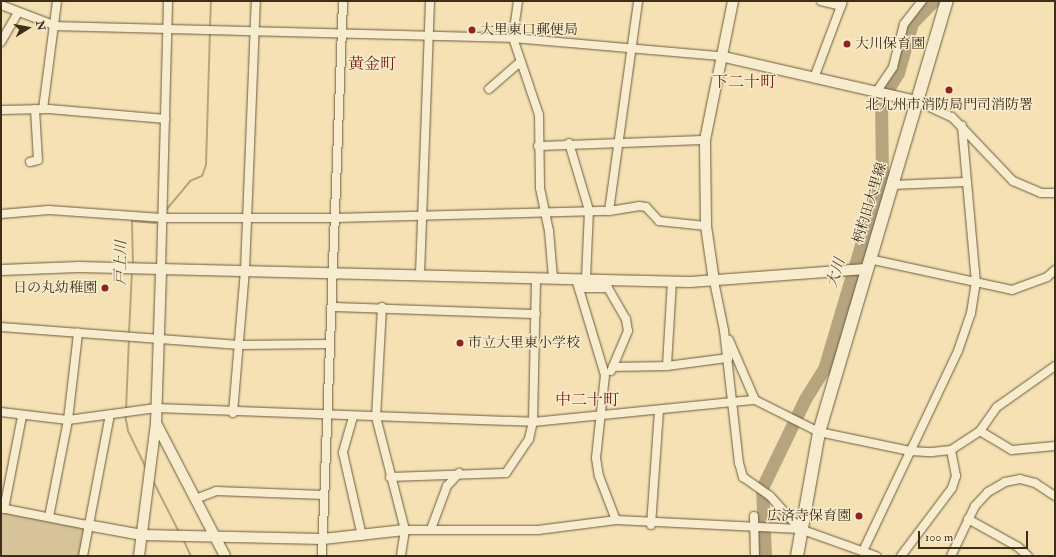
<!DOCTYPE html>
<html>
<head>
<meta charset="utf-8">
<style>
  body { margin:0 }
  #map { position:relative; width:1056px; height:557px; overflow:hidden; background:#f5e1b3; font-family:"IM FELL Double Pica","Noto Serif JP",serif }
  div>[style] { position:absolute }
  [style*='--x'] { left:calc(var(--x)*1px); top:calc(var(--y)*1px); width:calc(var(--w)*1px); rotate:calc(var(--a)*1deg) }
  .green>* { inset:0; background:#d6c399 }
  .stream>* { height:2px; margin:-1px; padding:0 1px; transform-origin:1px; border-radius:1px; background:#b6a47e }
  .river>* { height:13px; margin:-6.5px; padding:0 6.5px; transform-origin:6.5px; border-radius:6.5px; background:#b6a47e }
  .roads { filter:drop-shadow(0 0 1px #6b5b3f) drop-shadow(0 0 1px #6b5b3f) }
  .minor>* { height:8px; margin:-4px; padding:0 4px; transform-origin:4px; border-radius:4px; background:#f8ecce }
  .tertiary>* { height:10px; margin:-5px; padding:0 5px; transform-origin:5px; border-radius:5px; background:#f8ecce }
  .secondary>* { height:12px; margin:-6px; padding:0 6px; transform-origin:6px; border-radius:6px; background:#f8ecce }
  .dots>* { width:11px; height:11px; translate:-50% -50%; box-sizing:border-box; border:2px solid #f8ecce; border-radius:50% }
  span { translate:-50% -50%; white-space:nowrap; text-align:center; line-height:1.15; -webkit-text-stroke:3px #f8ecce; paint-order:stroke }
  .poi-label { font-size:14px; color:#3d2e18 }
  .left { translate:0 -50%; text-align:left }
  .right { translate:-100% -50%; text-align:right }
  .street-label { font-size:14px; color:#3d2e18 }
  .water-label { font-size:15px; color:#615137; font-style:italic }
  .quarter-label { font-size:16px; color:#7a1f14 }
  .frame { position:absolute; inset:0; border:2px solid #3d2e18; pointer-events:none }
  .north { position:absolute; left:8px; top:8px; width:40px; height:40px; -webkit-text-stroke:3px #f8ecce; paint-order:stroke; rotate:79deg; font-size:11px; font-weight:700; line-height:16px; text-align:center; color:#3d2e18 }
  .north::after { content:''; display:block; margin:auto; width:14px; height:18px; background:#3d2e18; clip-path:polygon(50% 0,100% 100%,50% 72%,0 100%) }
  .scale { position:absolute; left:918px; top:531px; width:110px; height:18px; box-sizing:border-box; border:2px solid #3d2e18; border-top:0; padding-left:5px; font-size:12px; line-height:14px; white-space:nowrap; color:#3d2e18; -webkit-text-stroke:3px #f8ecce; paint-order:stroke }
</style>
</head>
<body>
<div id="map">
  <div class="green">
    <i style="clip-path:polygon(1px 511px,84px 527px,80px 556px,1px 556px)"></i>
  </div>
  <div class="stream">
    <i style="--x:210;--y:28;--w:27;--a:-88"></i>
    <i style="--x:166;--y:210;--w:38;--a:-50"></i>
    <i style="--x:190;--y:181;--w:13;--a:-23"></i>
    <i style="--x:202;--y:176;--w:12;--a:-70"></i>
    <i style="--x:206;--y:165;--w:133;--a:-88.3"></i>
    <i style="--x:133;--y:265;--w:44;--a:-91.3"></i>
    <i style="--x:132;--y:221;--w:23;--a:5"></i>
    <i style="--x:155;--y:223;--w:5;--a:-53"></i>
    <i style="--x:129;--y:334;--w:63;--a:-87.3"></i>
    <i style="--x:126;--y:410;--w:71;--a:-87.6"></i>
    <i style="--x:125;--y:415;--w:16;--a:79"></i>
    <i style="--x:128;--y:431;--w:41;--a:64.1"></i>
    <i style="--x:153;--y:481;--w:57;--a:63"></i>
    <i style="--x:183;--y:539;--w:19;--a:65"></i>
  </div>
  <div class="river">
    <i style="--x:765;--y:556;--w:68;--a:-92.5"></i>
    <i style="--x:762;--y:488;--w:99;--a:-64.2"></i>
    <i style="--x:805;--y:399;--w:36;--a:-58"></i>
    <i style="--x:824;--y:369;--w:203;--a:-73.4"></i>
    <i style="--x:882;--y:174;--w:73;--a:-90.8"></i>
    <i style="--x:881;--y:101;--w:33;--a:-59"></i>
    <i style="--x:898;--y:73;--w:52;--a:-74.4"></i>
    <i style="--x:912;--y:23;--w:30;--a:-46"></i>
  </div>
  <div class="roads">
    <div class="minor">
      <i style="--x:518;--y:1;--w:37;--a:98"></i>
      <i style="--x:513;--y:38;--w:81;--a:71.3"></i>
      <i style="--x:539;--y:115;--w:73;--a:89.2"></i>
      <i style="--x:540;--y:188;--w:44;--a:78.2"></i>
      <i style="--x:549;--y:231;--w:47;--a:85.1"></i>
      <i style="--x:821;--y:1;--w:21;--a:14"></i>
      <i style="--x:1;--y:5;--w:59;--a:20.9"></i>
      <i style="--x:56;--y:26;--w:457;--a:1.5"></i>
      <i style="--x:513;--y:38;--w:208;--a:5"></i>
      <i style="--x:1;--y:42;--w:34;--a:-60"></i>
      <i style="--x:814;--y:78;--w:82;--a:-69.4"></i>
      <i style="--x:489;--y:89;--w:40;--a:-41"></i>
      <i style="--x:877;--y:91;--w:29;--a:-56"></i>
      <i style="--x:893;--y:67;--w:44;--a:-75.7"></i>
      <i style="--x:904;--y:24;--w:29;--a:-52"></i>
      <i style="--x:917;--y:101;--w:38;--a:25"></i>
      <i style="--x:952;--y:117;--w:88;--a:46.4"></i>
      <i style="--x:1013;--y:181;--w:30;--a:23"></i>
      <i style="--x:1041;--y:193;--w:14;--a:0"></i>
      <i style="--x:43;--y:109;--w:109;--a:-82.6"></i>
      <i style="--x:1;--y:110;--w:48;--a:-1.2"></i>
      <i style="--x:49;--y:109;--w:117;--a:4.9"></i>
      <i style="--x:569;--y:143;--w:70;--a:73.4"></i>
      <i style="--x:589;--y:210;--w:70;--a:92.5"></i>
      <i style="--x:538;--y:146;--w:167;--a:-2.1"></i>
      <i style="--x:30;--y:162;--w:8;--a:-14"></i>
      <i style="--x:38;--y:160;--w:51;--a:-93.4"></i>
      <i style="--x:891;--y:185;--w:74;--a:-2.3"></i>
      <i style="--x:609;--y:211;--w:212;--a:-82.1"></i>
      <i style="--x:1;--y:214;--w:48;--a:-4.8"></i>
      <i style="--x:49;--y:210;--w:113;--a:4"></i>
      <i style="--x:162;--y:218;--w:173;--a:0"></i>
      <i style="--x:335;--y:218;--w:274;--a:-1.5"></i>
      <i style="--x:609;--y:211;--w:30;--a:-9"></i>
      <i style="--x:639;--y:206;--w:7;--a:8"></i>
      <i style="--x:646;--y:207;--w:19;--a:47"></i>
      <i style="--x:659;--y:221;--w:47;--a:6.1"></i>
      <i style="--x:869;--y:259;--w:146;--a:12.2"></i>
      <i style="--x:1012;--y:290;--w:37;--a:-20"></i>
      <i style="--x:1047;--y:277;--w:11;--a:-41"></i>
      <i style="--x:161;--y:269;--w:268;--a:-88.5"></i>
      <i style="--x:420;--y:274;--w:273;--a:-87.9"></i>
      <i style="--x:576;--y:279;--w:100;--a:73.2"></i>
      <i style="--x:605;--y:375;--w:83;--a:96.2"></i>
      <i style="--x:596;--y:458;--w:18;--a:81"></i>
      <i style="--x:599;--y:476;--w:47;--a:68.9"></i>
      <i style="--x:672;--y:281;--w:85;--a:93.4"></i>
      <i style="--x:667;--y:366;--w:62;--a:-7.5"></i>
      <i style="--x:714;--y:281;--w:50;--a:78.5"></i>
      <i style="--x:724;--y:330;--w:134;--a:83.6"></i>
      <i style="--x:739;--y:463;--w:15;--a:74"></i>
      <i style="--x:743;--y:477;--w:33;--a:35"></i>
      <i style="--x:770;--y:496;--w:45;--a:47.7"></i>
      <i style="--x:579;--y:288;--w:29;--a:0"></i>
      <i style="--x:608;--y:288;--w:36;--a:60"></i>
      <i style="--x:626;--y:319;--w:12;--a:81"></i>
      <i style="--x:628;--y:331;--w:39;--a:113"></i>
      <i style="--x:332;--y:307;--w:204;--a:2"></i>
      <i style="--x:382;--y:307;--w:110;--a:93.1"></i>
      <i style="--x:376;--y:417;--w:117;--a:75.6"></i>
      <i style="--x:405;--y:530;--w:26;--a:99"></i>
      <i style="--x:1;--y:327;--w:239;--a:4.3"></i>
      <i style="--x:239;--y:345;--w:91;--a:-0.6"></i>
      <i style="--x:729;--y:340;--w:65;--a:66.6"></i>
      <i style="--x:611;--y:371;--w:4;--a:-63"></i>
      <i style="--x:613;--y:367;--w:54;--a:-1.1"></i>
      <i style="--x:1;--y:412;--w:67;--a:6.8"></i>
      <i style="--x:68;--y:420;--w:89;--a:-7.8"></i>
      <i style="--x:156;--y:408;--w:377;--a:2.1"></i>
      <i style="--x:533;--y:422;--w:223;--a:-5.7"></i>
      <i style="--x:755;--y:400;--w:72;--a:26.6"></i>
      <i style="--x:819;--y:432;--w:93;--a:11.8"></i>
      <i style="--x:910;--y:451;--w:22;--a:3"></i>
      <i style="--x:932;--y:452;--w:19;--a:-6"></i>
      <i style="--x:951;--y:450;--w:35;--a:-33"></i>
      <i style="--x:980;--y:431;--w:29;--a:-55"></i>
      <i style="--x:997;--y:407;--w:71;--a:-35.3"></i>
      <i style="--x:233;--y:413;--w:144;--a:-85.2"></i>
      <i style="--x:245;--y:270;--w:269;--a:-87.7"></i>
      <i style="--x:353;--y:417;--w:37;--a:106"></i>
      <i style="--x:343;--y:453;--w:85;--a:77.1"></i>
      <i style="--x:980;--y:431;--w:37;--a:31"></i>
      <i style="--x:1012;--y:450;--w:43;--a:-5.3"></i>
      <i style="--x:390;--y:477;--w:116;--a:-2"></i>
      <i style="--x:506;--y:473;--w:41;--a:-55.9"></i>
      <i style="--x:529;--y:439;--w:17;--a:-77"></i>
      <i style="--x:533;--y:422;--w:144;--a:-88.8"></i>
      <i style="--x:198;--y:498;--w:19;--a:-21"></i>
      <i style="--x:216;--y:491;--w:108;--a:2.1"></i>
      <i style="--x:1;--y:508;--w:88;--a:11.2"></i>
      <i style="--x:4;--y:509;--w:95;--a:-79"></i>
      <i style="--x:754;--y:516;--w:40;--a:88.6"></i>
      <i style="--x:49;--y:517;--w:99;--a:-78.9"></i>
      <i style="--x:68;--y:420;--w:88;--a:-83.4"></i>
      <i style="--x:968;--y:519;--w:57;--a:29.2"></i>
      <i style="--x:1018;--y:547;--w:13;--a:42"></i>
      <i style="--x:651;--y:525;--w:115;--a:-86"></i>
      <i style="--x:431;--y:529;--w:46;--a:-69.6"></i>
      <i style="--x:447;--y:486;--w:18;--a:-47"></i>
      <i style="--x:405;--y:530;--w:133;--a:0"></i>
      <i style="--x:538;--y:530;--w:79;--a:-7.3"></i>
      <i style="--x:616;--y:520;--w:184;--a:2.8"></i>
      <i style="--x:800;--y:529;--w:81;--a:19.6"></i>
      <i style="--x:863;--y:551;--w:221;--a:-64.6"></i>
      <i style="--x:958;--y:351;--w:40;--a:-71.1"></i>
      <i style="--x:971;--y:313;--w:30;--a:-81"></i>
      <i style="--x:976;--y:283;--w:158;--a:-95.1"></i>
      <i style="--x:83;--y:556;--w:144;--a:-79.2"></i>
      <i style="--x:322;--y:556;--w:555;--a:-87.83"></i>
      <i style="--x:901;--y:556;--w:85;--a:-53.1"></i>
      <i style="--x:952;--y:488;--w:13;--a:-72"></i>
      <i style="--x:956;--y:476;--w:26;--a:-101"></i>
      <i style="--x:951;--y:556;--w:55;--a:-64.4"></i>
      <i style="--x:975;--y:506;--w:19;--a:-47"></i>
      <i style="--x:988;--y:492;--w:20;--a:-30"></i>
      <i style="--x:1005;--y:482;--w:15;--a:-11"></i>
      <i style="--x:1020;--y:479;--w:16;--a:15"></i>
      <i style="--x:1035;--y:483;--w:24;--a:33"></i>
    </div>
    <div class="tertiary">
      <i style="--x:720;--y:56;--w:202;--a:12.9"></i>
      <i style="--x:1;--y:270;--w:78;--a:-2.2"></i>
      <i style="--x:79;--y:267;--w:611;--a:1.41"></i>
      <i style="--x:690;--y:282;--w:176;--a:-4.2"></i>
      <i style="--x:714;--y:281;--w:56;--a:-98.3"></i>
      <i style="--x:706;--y:226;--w:86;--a:-90.7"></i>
      <i style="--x:705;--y:140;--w:142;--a:-78.6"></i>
      <i style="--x:156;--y:423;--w:150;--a:62.6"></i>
      <i style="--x:87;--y:525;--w:56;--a:10.3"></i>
      <i style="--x:142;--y:535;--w:181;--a:1.3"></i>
      <i style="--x:323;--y:539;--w:82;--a:-6.3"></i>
      <i style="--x:139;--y:556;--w:134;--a:-82.7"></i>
      <i style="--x:156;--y:423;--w:154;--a:-88.1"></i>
    </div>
    <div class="secondary">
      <i style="--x:797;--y:556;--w:126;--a:-79.9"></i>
      <i style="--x:819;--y:432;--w:450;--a:-73.5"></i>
    </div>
  </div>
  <div class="dots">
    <i style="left:472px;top:30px;background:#8f2418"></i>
    <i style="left:847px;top:44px;background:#8f2418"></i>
    <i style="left:949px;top:90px;background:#8f2418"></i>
    <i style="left:105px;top:288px;background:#8f2418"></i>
    <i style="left:460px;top:343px;background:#8f2418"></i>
    <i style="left:859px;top:516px;background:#8f2418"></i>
  </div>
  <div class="poi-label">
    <span class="left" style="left:480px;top:30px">大里東口郵便局</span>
    <span class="left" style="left:855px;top:44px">大川保育園</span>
    <span style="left:949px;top:105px">北九州市消防局門司消防署</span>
    <span class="right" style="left:97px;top:288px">日の丸幼稚園</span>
    <span class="left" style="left:468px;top:343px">市立大里東小学校</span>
    <span class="right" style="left:851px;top:516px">広済寺保育園</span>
  </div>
  <div class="street-label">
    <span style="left:870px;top:203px;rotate:-73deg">柄杓田大里線</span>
  </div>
  <div class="water-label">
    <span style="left:121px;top:263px;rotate:-89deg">戸上川</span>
    <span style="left:836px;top:273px;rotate:-73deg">大川</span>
  </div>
  <div class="quarter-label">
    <span style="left:372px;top:64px">黄金町</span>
    <span style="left:744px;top:82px">下二十町</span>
    <span style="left:587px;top:400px">中二十町</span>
  </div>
  <div class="frame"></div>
  <div class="north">N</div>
  <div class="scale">100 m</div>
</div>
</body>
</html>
